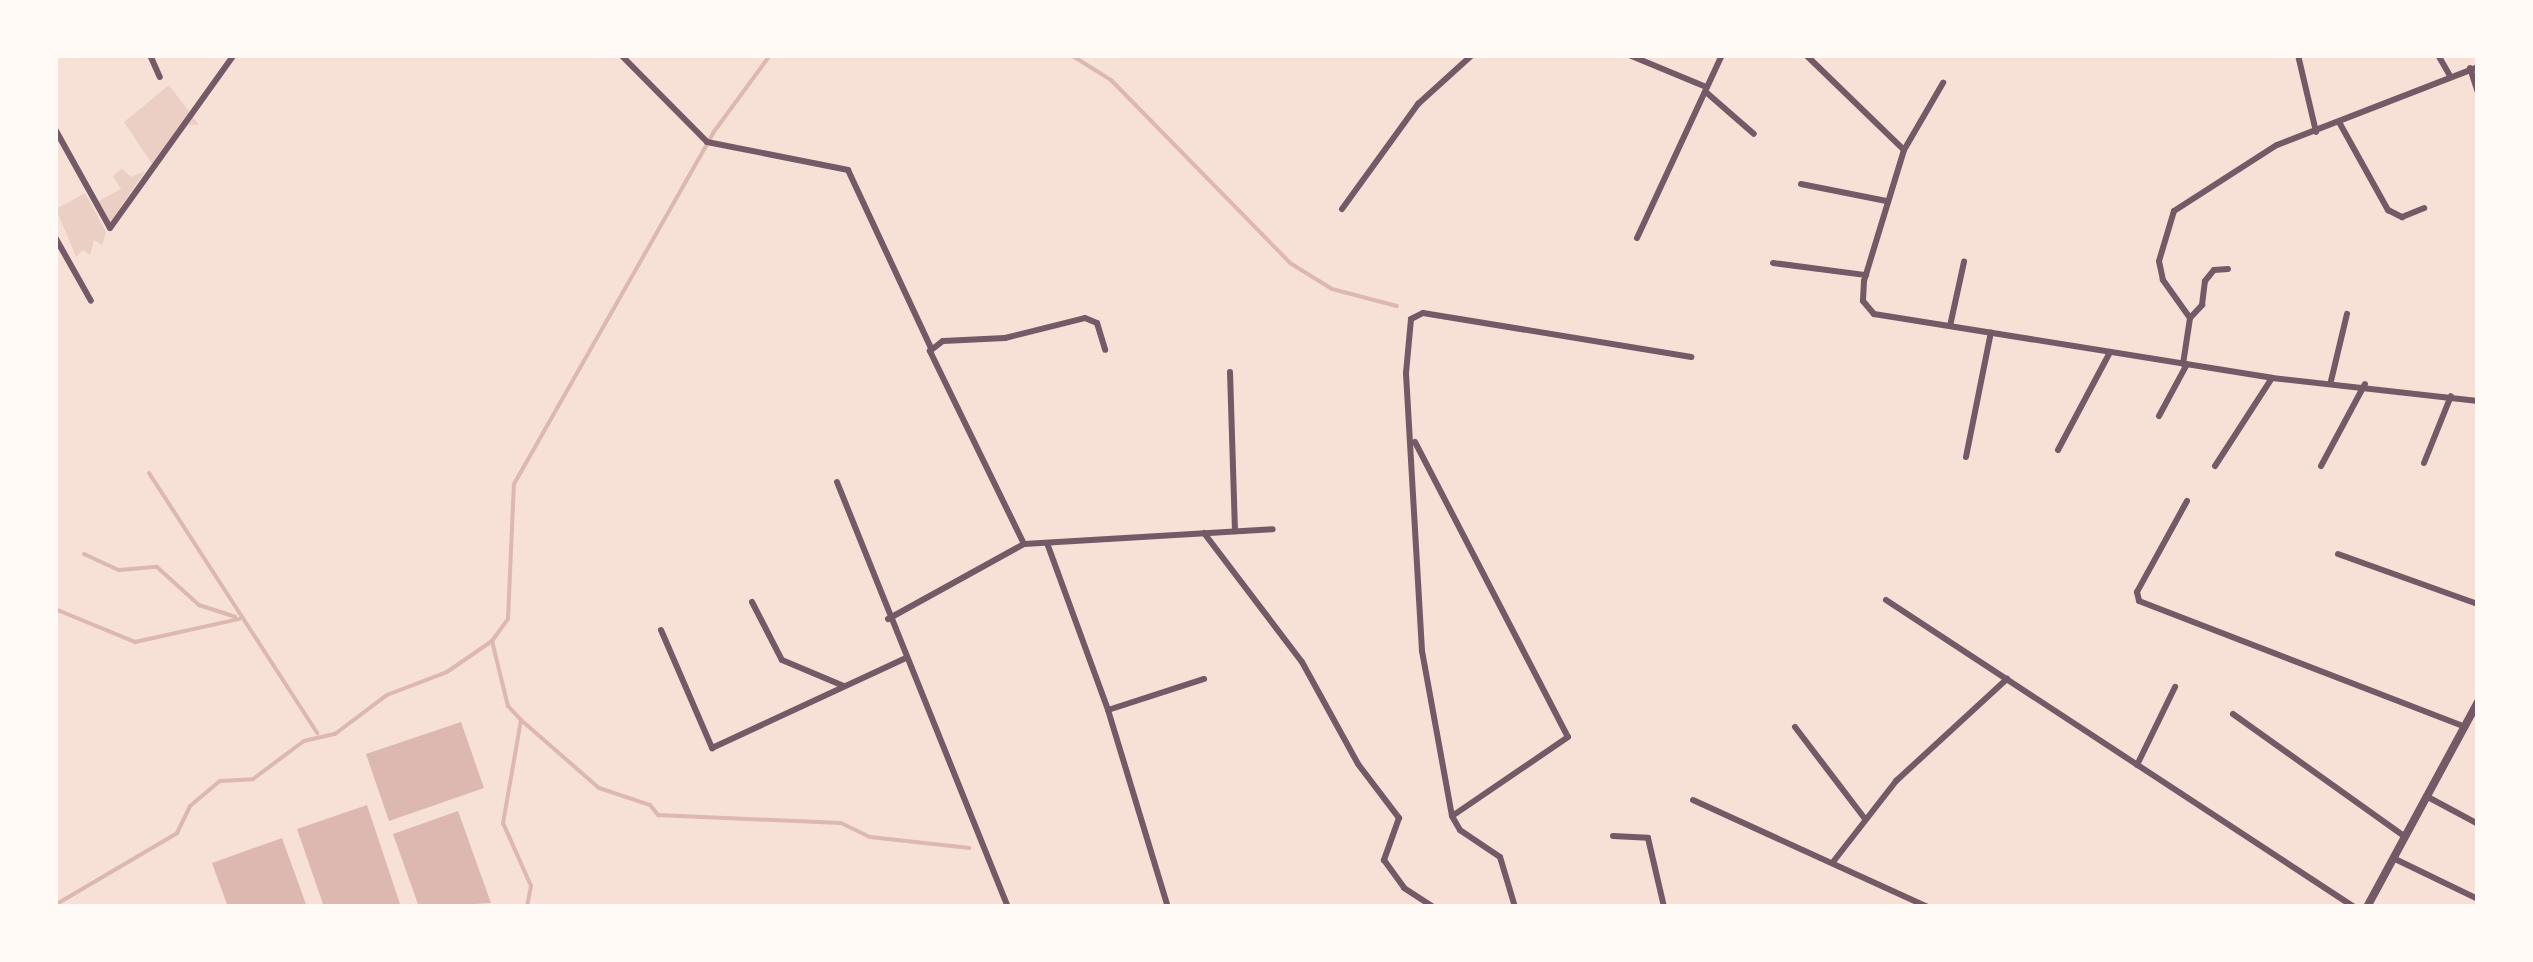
<!DOCTYPE html>
<html>
<head>
<meta charset="utf-8">
<style>
  body { margin:0 }
  #map { position:relative; width:2533px; height:962px; overflow:hidden; background:#f7e1d7; font-family:Figtree,sans-serif }
  div>[style] { position:absolute }
  [style*='--x'] { left:calc(var(--x)*1px); top:calc(var(--y)*1px); width:calc(var(--w)*1px); rotate:calc(var(--a)*1deg) }
  .green>* { inset:0; background:#ebcfc5 }
  .water>* { inset:0; background:#dcb8b0 }
  .stream>* { height:4px; margin:-2px; padding:0 2px; transform-origin:2px; border-radius:2px; background:#dcb8b0 }
  .minor>* { height:6px; margin:-3px; padding:0 3px; transform-origin:3px; border-radius:3px; background:#755966 }
  .tertiary>* { height:8px; margin:-4px; padding:0 4px; transform-origin:4px; border-radius:4px; background:#755966 }
  span { translate:-50% -50%; white-space:nowrap; text-align:center; line-height:1.15; -webkit-text-stroke:8px #fffaf5; paint-order:stroke }
  .frame { position:absolute; inset:0; border:58px solid #fffaf5; pointer-events:none }
</style>
</head>
<body>
<div id="map">
  <div class="green">
    <i style="clip-path:polygon(169px 85px,199px 125px,188px 125px,154px 167px,124px 122px)"></i>
    <i style="clip-path:polygon(122px 169px,131px 177px,145px 171px,109px 224px,97px 202px,121px 189px,113px 176px)"></i>
    <i style="clip-path:polygon(85px 193px,106px 232px,102px 245px,94px 240px,90px 255px,83px 250px,76px 257px,56px 209px)"></i>
  </div>
  <div class="water">
    <i style="clip-path:polygon(461px 722px,484px 788px,389px 821px,366px 754px)"></i>
    <i style="clip-path:polygon(367px 805px,401px 907px,324px 907px,297px 829px)"></i>
    <i style="clip-path:polygon(458px 811px,491px 903px,419px 907px,393px 834px)"></i>
    <i style="clip-path:polygon(282px 838px,307px 907px,228px 907px,212px 863px)"></i>
  </div>
  <div class="stream">
    <i style="--x:1071;--y:55;--w:47;--a:32"></i>
    <i style="--x:1111;--y:80;--w:256;--a:45.6"></i>
    <i style="--x:1290;--y:263;--w:49;--a:31.8"></i>
    <i style="--x:1332;--y:289;--w:67;--a:14.7"></i>
    <i style="--x:149;--y:473;--w:310;--a:57.1"></i>
    <i style="--x:84;--y:554;--w:38;--a:25"></i>
    <i style="--x:119;--y:570;--w:38;--a:-5"></i>
    <i style="--x:157;--y:567;--w:57;--a:42.1"></i>
    <i style="--x:199;--y:605;--w:38;--a:18"></i>
    <i style="--x:55;--y:609;--w:87;--a:22.4"></i>
    <i style="--x:135;--y:642;--w:107;--a:-12.5"></i>
    <i style="--x:492;--y:641;--w:67;--a:76.2"></i>
    <i style="--x:508;--y:706;--w:19;--a:47"></i>
    <i style="--x:521;--y:720;--w:105;--a:99.9"></i>
    <i style="--x:503;--y:823;--w:69;--a:66"></i>
    <i style="--x:531;--y:886;--w:21;--a:101"></i>
    <i style="--x:521;--y:720;--w:103;--a:41.1"></i>
    <i style="--x:599;--y:788;--w:54;--a:18.4"></i>
    <i style="--x:650;--y:805;--w:13;--a:51"></i>
    <i style="--x:658;--y:815;--w:183;--a:2.5"></i>
    <i style="--x:841;--y:823;--w:32;--a:26"></i>
    <i style="--x:870;--y:837;--w:100;--a:6.3"></i>
    <i style="--x:55;--y:905;--w:142;--a:-30.5"></i>
    <i style="--x:177;--y:833;--w:30;--a:-64"></i>
    <i style="--x:190;--y:806;--w:39;--a:-40"></i>
    <i style="--x:220;--y:781;--w:33;--a:-3"></i>
    <i style="--x:253;--y:779;--w:64;--a:-36.7"></i>
    <i style="--x:304;--y:741;--w:32;--a:-13"></i>
    <i style="--x:335;--y:734;--w:65;--a:-36.9"></i>
    <i style="--x:387;--y:695;--w:64;--a:-21"></i>
    <i style="--x:447;--y:672;--w:55;--a:-34.6"></i>
    <i style="--x:492;--y:641;--w:27;--a:-54"></i>
    <i style="--x:508;--y:619;--w:135;--a:-87.5"></i>
    <i style="--x:514;--y:484;--w:403;--a:-60.4"></i>
    <i style="--x:713;--y:133;--w:97;--a:-53.8"></i>
  </div>
  <div class="minor">
    <i style="--x:150;--y:55;--w:24;--a:66"></i>
    <i style="--x:621;--y:55;--w:122;--a:45.3"></i>
    <i style="--x:707;--y:142;--w:144;--a:11.2"></i>
    <i style="--x:848;--y:170;--w:196;--a:65"></i>
    <i style="--x:1629;--y:55;--w:81;--a:22.5"></i>
    <i style="--x:1806;--y:55;--w:136;--a:44.1"></i>
    <i style="--x:1904;--y:150;--w:137;--a:107"></i>
    <i style="--x:1864;--y:281;--w:20;--a:93"></i>
    <i style="--x:1863;--y:301;--w:17;--a:50"></i>
    <i style="--x:1874;--y:314;--w:403;--a:9.1"></i>
    <i style="--x:2272;--y:378;--w:207;--a:6.4"></i>
    <i style="--x:2298;--y:55;--w:79;--a:76.8"></i>
    <i style="--x:2438;--y:55;--w:22;--a:60"></i>
    <i style="--x:2470;--y:68;--w:25;--a:72"></i>
    <i style="--x:1707;--y:93;--w:62;--a:41.1"></i>
    <i style="--x:2339;--y:122;--w:101;--a:60.9"></i>
    <i style="--x:2388;--y:210;--w:16;--a:27"></i>
    <i style="--x:2402;--y:217;--w:24;--a:-22"></i>
    <i style="--x:55;--y:129;--w:113;--a:60.9"></i>
    <i style="--x:110;--y:228;--w:213;--a:-54.4"></i>
    <i style="--x:1904;--y:150;--w:78;--a:-59.8"></i>
    <i style="--x:1801;--y:184;--w:87;--a:11.3"></i>
    <i style="--x:1342;--y:209;--w:130;--a:-54.1"></i>
    <i style="--x:1418;--y:104;--w:73;--a:-42.2"></i>
    <i style="--x:55;--y:237;--w:73;--a:60.6"></i>
    <i style="--x:1637;--y:238;--w:202;--a:-65.1"></i>
    <i style="--x:1773;--y:263;--w:94;--a:7.4"></i>
    <i style="--x:2190;--y:318;--w:47;--a:-125.4"></i>
    <i style="--x:2163;--y:280;--w:19;--a:-102"></i>
    <i style="--x:2159;--y:261;--w:52;--a:-73.3"></i>
    <i style="--x:2174;--y:211;--w:122;--a:-32.7"></i>
    <i style="--x:2277;--y:145;--w:216;--a:-21.2"></i>
    <i style="--x:1950;--y:326;--w:66;--a:-77.7"></i>
    <i style="--x:2183;--y:364;--w:47;--a:-81.3"></i>
    <i style="--x:2190;--y:318;--w:18;--a:-47"></i>
    <i style="--x:2202;--y:305;--w:24;--a:-83"></i>
    <i style="--x:2205;--y:281;--w:14;--a:-51"></i>
    <i style="--x:2214;--y:270;--w:14;--a:-4"></i>
    <i style="--x:1230;--y:372;--w:159;--a:88.2"></i>
    <i style="--x:2331;--y:381;--w:69;--a:-76.6"></i>
    <i style="--x:2159;--y:416;--w:59;--a:-61.7"></i>
    <i style="--x:1415;--y:442;--w:332;--a:62.6"></i>
    <i style="--x:1568;--y:737;--w:140;--a:145.7"></i>
    <i style="--x:2058;--y:450;--w:111;--a:-62"></i>
    <i style="--x:1966;--y:457;--w:127;--a:-78.7"></i>
    <i style="--x:2424;--y:463;--w:72;--a:-68.1"></i>
    <i style="--x:2215;--y:466;--w:105;--a:-57.1"></i>
    <i style="--x:2321;--y:466;--w:93;--a:-61.8"></i>
    <i style="--x:837;--y:482;--w:458;--a:68.1"></i>
    <i style="--x:2187;--y:501;--w:104;--a:118.8"></i>
    <i style="--x:2137;--y:592;--w:9;--a:77"></i>
    <i style="--x:2139;--y:601;--w:350;--a:21.1"></i>
    <i style="--x:1204;--y:533;--w:162;--a:52.8"></i>
    <i style="--x:1302;--y:662;--w:116;--a:61.2"></i>
    <i style="--x:1358;--y:764;--w:68;--a:52.8"></i>
    <i style="--x:1399;--y:818;--w:45;--a:109.7"></i>
    <i style="--x:1384;--y:860;--w:34;--a:54"></i>
    <i style="--x:1404;--y:888;--w:35;--a:33"></i>
    <i style="--x:1047;--y:543;--w:178;--a:69.9"></i>
    <i style="--x:1108;--y:710;--w:206;--a:73.1"></i>
    <i style="--x:1024;--y:544;--w:215;--a:-116"></i>
    <i style="--x:930;--y:351;--w:16;--a:-38"></i>
    <i style="--x:943;--y:341;--w:62;--a:-2.8"></i>
    <i style="--x:1005;--y:338;--w:82;--a:-14"></i>
    <i style="--x:1085;--y:318;--w:13;--a:23"></i>
    <i style="--x:1097;--y:323;--w:28;--a:73"></i>
    <i style="--x:2338;--y:554;--w:149;--a:19.7"></i>
    <i style="--x:1886;--y:600;--w:560;--a:33.26"></i>
    <i style="--x:752;--y:602;--w:65;--a:62.7"></i>
    <i style="--x:782;--y:660;--w:67;--a:22.8"></i>
    <i style="--x:888;--y:619;--w:155;--a:-28.9"></i>
    <i style="--x:1024;--y:544;--w:249;--a:-3.4"></i>
    <i style="--x:661;--y:630;--w:129;--a:66.6"></i>
    <i style="--x:712;--y:748;--w:212;--a:-24.9"></i>
    <i style="--x:1108;--y:710;--w:101;--a:-17.9"></i>
    <i style="--x:2233;--y:714;--w:210;--a:35.5"></i>
    <i style="--x:1795;--y:727;--w:116;--a:52.7"></i>
    <i style="--x:2137;--y:765;--w:87;--a:-64"></i>
    <i style="--x:2426;--y:796;--w:59;--a:28.3"></i>
    <i style="--x:1693;--y:800;--w:258;--a:24.5"></i>
    <i style="--x:1613;--y:836;--w:35;--a:3"></i>
    <i style="--x:1648;--y:838;--w:71;--a:76.9"></i>
    <i style="--x:2393;--y:858;--w:94;--a:25.8"></i>
    <i style="--x:1833;--y:862;--w:103;--a:-52.1"></i>
    <i style="--x:1896;--y:781;--w:151;--a:-42.6"></i>
    <i style="--x:1515;--y:907;--w:52;--a:-106.7"></i>
    <i style="--x:1500;--y:857;--w:48;--a:-146"></i>
    <i style="--x:1460;--y:830;--w:16;--a:-120"></i>
    <i style="--x:1452;--y:816;--w:168;--a:-100.3"></i>
    <i style="--x:1422;--y:651;--w:278;--a:-93.3"></i>
    <i style="--x:1406;--y:373;--w:54;--a:-84.7"></i>
    <i style="--x:1411;--y:319;--w:13;--a:-27"></i>
    <i style="--x:1423;--y:313;--w:272;--a:9.3"></i>
  </div>
  <div class="tertiary">
    <i style="--x:2367;--y:907;--w:233;--a:-61.6"></i>
  </div>
  <div class="frame"></div>
</div>
</body>
</html>
